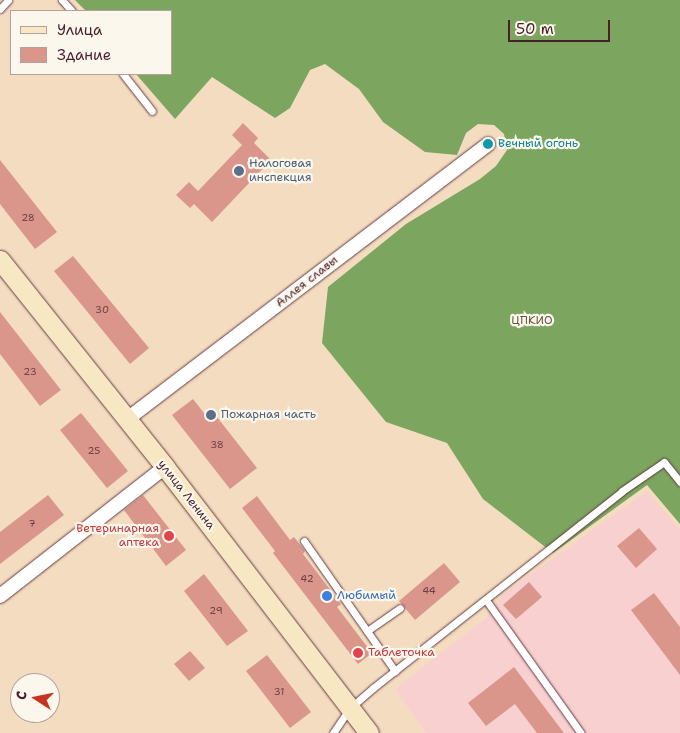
<!DOCTYPE html>
<html>
<head>
<meta charset="utf-8">
<style>
  body { margin:0 }
  #map { position:relative; width:680px; height:733px; overflow:hidden; background:#f4dcc0; font-family:"Shantell Sans",sans-serif }
  div>[style] { position:absolute }
  [style*='--x'] { left:calc(var(--x)*1px); top:calc(var(--y)*1px); width:calc(var(--w)*1px); rotate:calc(var(--a)*1deg) }
  .built>* { inset:0; background:#f7d0cf }
  .forest>* { inset:0; background:#7ca65f }
  .building>* { inset:0; background:#da968b }
  .roads { filter:drop-shadow(0 0 1px #643b41) drop-shadow(0 0 1px #643b41) }
  .lane>* { height:7px; margin:-3.5px; padding:0 3.5px; transform-origin:3.5px; border-radius:3.5px; background:#fff }
  .street>* { height:14px; margin:-7px; padding:0 7px; transform-origin:7px; border-radius:7px; background:#fff }
  .secondary>* { height:19px; margin:-9.5px; padding:0 9.5px; transform-origin:9.5px; border-radius:9.5px; background:#f7e8c3 }
  .dots>* { width:14px; height:14px; translate:-50% -50%; box-sizing:border-box; border:2px solid #fbf7ec; border-radius:50% }
  span { translate:-50% -50%; white-space:nowrap; text-align:center; line-height:1.15; -webkit-text-stroke:4.5px #fbf7ec; paint-order:stroke }
  .number-label { font-size:10px; color:#6e3d43 }
  .number-label span { -webkit-text-stroke-width:0 }
  .culture-label { font-size:12px; color:#0d838f }
  .left { translate:0 -50%; text-align:left }
  .service-label { font-size:12px; color:#4e5e75 }
  .street-label { font-size:12px; color:#4a1f2b }
  .park-label { font-size:12px; color:#665741 }
  .health-label { font-size:12px; color:#be3a42 }
  .right { translate:-100% -50%; text-align:right }
  .shop-label { font-size:12px; color:#366cbe }
  .legend { position:absolute; left:10px; top:10px; width:162px; height:65px; box-sizing:border-box; background:#fbf7ec; border:1px solid #b4a19f; margin:0; padding:6px 9px; list-style:none; font-size:15px; color:#4a1f2b }
  .legend li { display:flex; align-items:center; gap:10px; height:25px }
  .legend b { width:25px; border:1px solid #b4a19f }
  .north { position:absolute; left:10px; top:673px; width:50px; height:50px; box-sizing:border-box; background:#fbf7ec; border:1px solid #b4a19f; border-radius:50%; rotate:281deg; font-size:14px; font-weight:700; line-height:20px; text-align:center; color:#4a1f2b }
  .north::after { content:''; display:block; margin:auto; width:18px; height:22px; background:#c8321e; clip-path:polygon(50% 0,100% 100%,50% 72%,0 100%) }
  .scale { position:absolute; left:508px; top:20px; width:102px; height:22px; box-sizing:border-box; border:2px solid #4a1f2b; border-top:0; padding-left:6px; font-size:15px; line-height:18px; white-space:nowrap; color:#4a1f2b; -webkit-text-stroke:4px #fbf7ec; paint-order:stroke }
</style>
</head>
<body>
<div id="map">
  <div class="built">
    <i style="clip-path:polygon(647px 491px,680px 530px,680px 733px,426px 733px,395px 689px,486px 618px,502px 595px)"></i>
  </div>
  <div class="forest">
    <i style="clip-path:polygon(75px 0,680px 0,680px 524px,647px 485px,553px 553px,483px 499px,447px 443px,386px 422px,322px 343px,328px 287px,406px 224px,480px 179px,496px 166px,507px 150px,504px 134px,494px 125px,478px 124px,466px 133px,457px 155px,425px 152px,383px 122px,359px 89px,325px 64px,310px 70px,290px 108px,275px 118px,212px 77px,175px 119px,136px 74px,171px 74px,171px 11px,86px 11px)"></i>
  </div>
  <div class="building">
    <i style="clip-path:polygon(243px 123px,258px 138px,254px 143px,271px 160px,212px 222px,194px 204px,190px 208px,176px 195px,189px 182px,198px 191px,242px 145px,232px 135px)"></i>
    <i style="clip-path:polygon(0 160px,57px 232px,35px 249px,0 204px)"></i>
    <i style="clip-path:polygon(73px 256px,149px 348px,130px 364px,54px 271px)"></i>
    <i style="clip-path:polygon(0 312px,61px 390px,40px 406px,0 354px)"></i>
    <i style="clip-path:polygon(193px 399px,211px 422px,217px 417px,257px 468px,230px 489px,172px 415px)"></i>
    <i style="clip-path:polygon(81px 413px,128px 471px,107px 488px,60px 430px)"></i>
    <i style="clip-path:polygon(48px 495px,64px 515px,0 564px,0 532px)"></i>
    <i style="clip-path:polygon(143px 495px,186px 550px,166px 566px,124px 510px)"></i>
    <i style="clip-path:polygon(257px 496px,290px 540px,294px 537px,305px 551px,303px 554px,341px 604px,337px 607px,372px 653px,358px 664px,273px 553px,275px 551px,242px 508px)"></i>
    <i style="clip-path:polygon(639px 528px,657px 549px,636px 568px,617px 546px)"></i>
    <i style="clip-path:polygon(444px 563px,460px 582px,415px 620px,399px 601px)"></i>
    <i style="clip-path:polygon(204px 574px,248px 631px,227px 646px,184px 591px)"></i>
    <i style="clip-path:polygon(529px 582px,542px 597px,516px 619px,503px 605px)"></i>
    <i style="clip-path:polygon(654px 593px,680px 627px,680px 675px,631px 610px)"></i>
    <i style="clip-path:polygon(190px 651px,205px 668px,189px 681px,174px 664px)"></i>
    <i style="clip-path:polygon(267px 655px,311px 712px,290px 728px,246px 671px)"></i>
    <i style="clip-path:polygon(514px 667px,564px 733px,537px 733px,515px 704px,486px 726px,468px 703px)"></i>
  </div>
  <div class="roads">
    <div class="lane">
      <i style="--x:62;--y:0;--w:15;--a:48"></i>
      <i style="--x:0;--y:9;--w:12;--a:-48"></i>
      <i style="--x:123;--y:74;--w:47;--a:51.9"></i>
      <i style="--x:304;--y:541;--w:159;--a:55"></i>
      <i style="--x:486;--y:600;--w:163;--a:54.5"></i>
      <i style="--x:367;--y:631;--w:40;--a:-34.9"></i>
      <i style="--x:333;--y:733;--w:30;--a:-56"></i>
      <i style="--x:350;--y:708;--w:30;--a:-41"></i>
      <i style="--x:373;--y:688;--w:318;--a:-38.3"></i>
      <i style="--x:622;--y:491;--w:51;--a:-34.6"></i>
      <i style="--x:664;--y:462;--w:26;--a:51"></i>
    </div>
    <div class="street">
      <i style="--x:126;--y:420;--w:455;--a:-37.3"></i>
      <i style="--x:0;--y:596;--w:209;--a:-38"></i>
    </div>
    <div class="secondary">
      <i style="--x:0;--y:260;--w:265;--a:51.4"></i>
      <i style="--x:165;--y:467;--w:335;--a:52.5"></i>
    </div>
  </div>
  <div class="dots">
    <i style="left:488px;top:144px;background:#0f9aa8"></i>
    <i style="left:239px;top:171px;background:#5c6f8a"></i>
    <i style="left:211px;top:415px;background:#5c6f8a"></i>
    <i style="left:169px;top:536px;background:#e0444e"></i>
    <i style="left:327px;top:596px;background:#3f7fe0"></i>
    <i style="left:358px;top:653px;background:#e0444e"></i>
  </div>
  <div class="number-label">
    <span style="left:28px;top:218px">28</span>
    <span style="left:102px;top:310px">30</span>
    <span style="left:30px;top:372px">23</span>
    <span style="left:217px;top:445px">38</span>
    <span style="left:94px;top:451px">25</span>
    <span style="left:32px;top:524px">7</span>
    <span style="left:307px;top:579px">42</span>
    <span style="left:429px;top:591px">44</span>
    <span style="left:216px;top:611px">29</span>
    <span style="left:279px;top:692px">31</span>
  </div>
  <div class="culture-label">
    <span class="left" style="left:498px;top:144px">Вечный огонь</span>
  </div>
  <div class="service-label">
    <span class="left" style="left:249px;top:171px">Налоговая<br>инспекция</span>
    <span class="left" style="left:221px;top:415px">Пожарная часть</span>
  </div>
  <div class="street-label">
    <span style="left:307px;top:282px;rotate:-38deg">Аллея славы</span>
    <span style="left:186px;top:495px;rotate:52deg">улица Ленина</span>
  </div>
  <div class="park-label">
    <span style="left:532px;top:321px">ЦПКИО</span>
  </div>
  <div class="health-label">
    <span class="right" style="left:159px;top:536px">Ветеринарная<br>аптека</span>
    <span class="left" style="left:368px;top:653px">Таблеточка</span>
  </div>
  <div class="shop-label">
    <span class="left" style="left:337px;top:596px">Любимый</span>
  </div>
  <ul class="legend">
  <li><b style="height:6px;background:#f7e8c3"></b>Улица</li>
  <li><b style="height:14px;background:#da968b"></b>Здание</li>
  </ul>
  <div class="north">С</div>
  <div class="scale">50 m</div>
</div>
</body>
</html>
